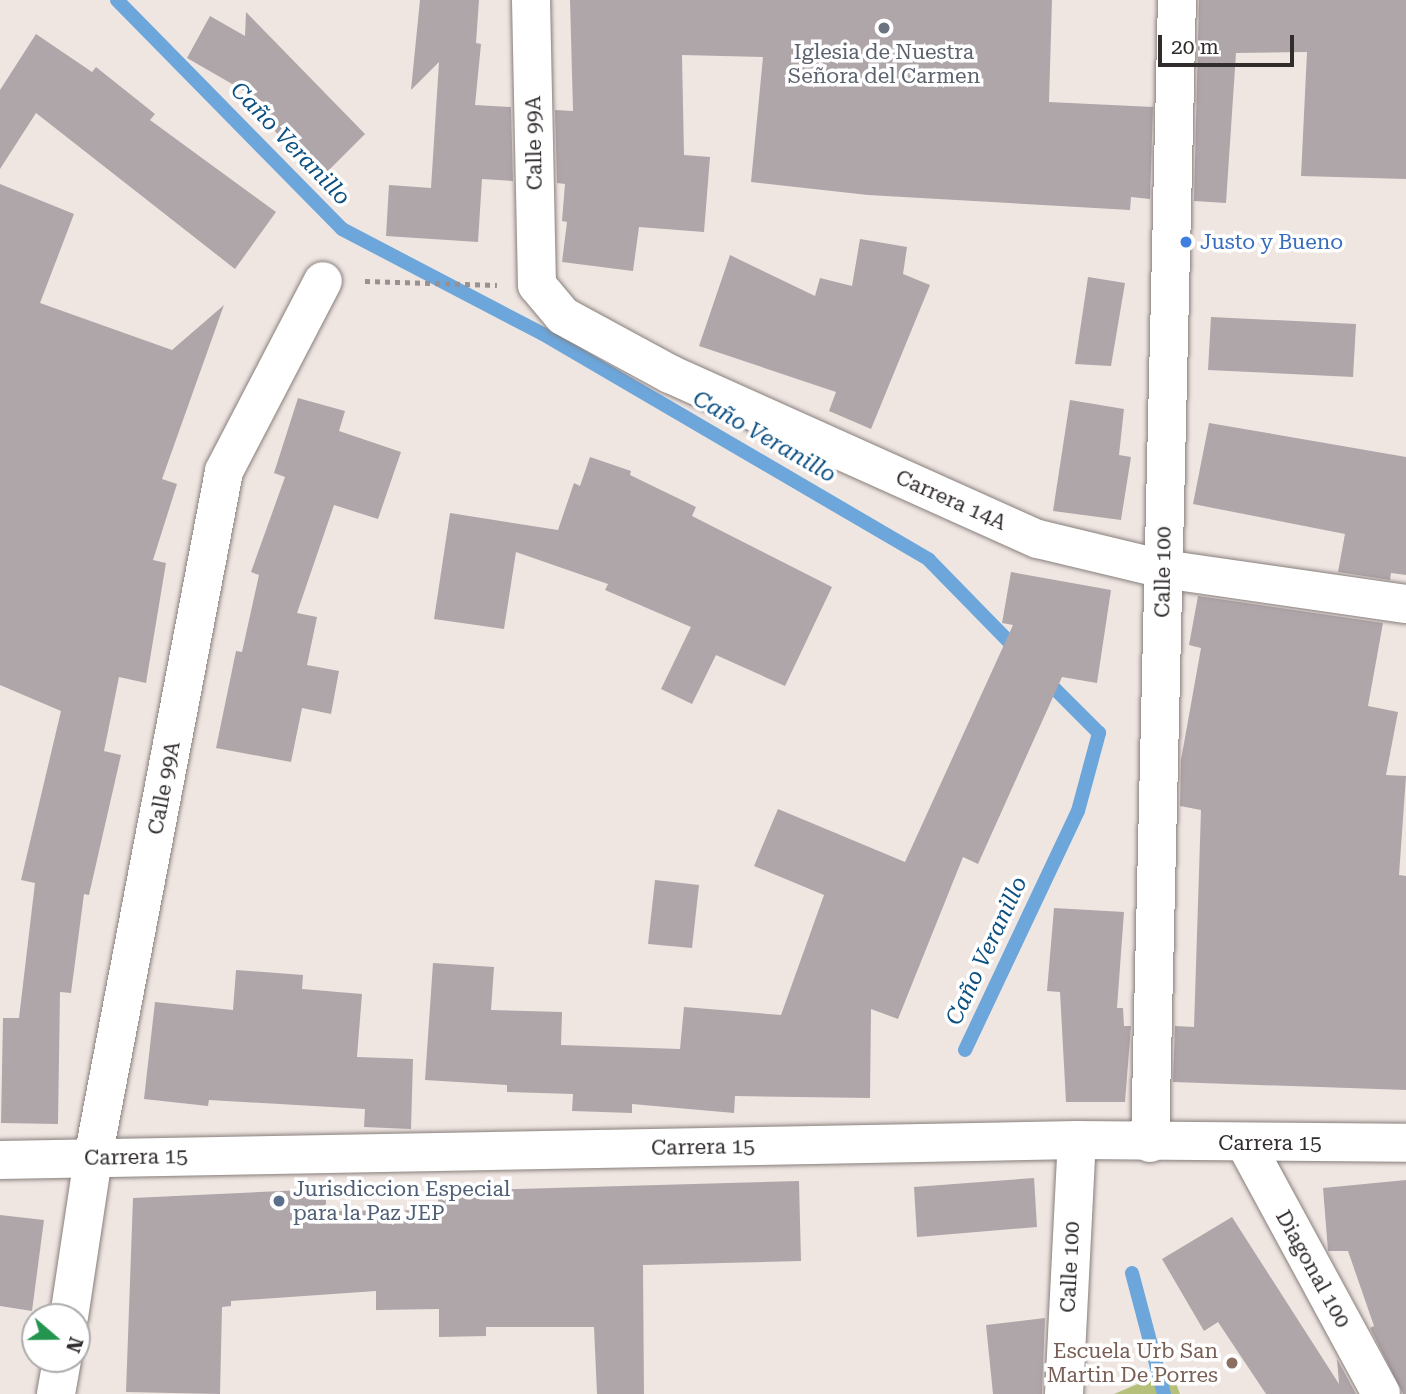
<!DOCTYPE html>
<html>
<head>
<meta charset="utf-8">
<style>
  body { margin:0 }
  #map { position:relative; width:1406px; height:1394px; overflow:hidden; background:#efe6e2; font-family:"Roboto Serif",serif }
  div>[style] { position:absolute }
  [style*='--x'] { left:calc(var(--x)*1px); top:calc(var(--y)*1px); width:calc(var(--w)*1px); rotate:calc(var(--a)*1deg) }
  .green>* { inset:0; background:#b6c07a }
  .stream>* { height:14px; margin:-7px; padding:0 7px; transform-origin:7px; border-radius:7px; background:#6ca6db }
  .building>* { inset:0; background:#afa6aa }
  .path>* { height:4.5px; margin-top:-2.25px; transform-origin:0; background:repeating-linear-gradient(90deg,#98918f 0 5px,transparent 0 10px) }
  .roads { filter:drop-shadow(0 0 2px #877f7b) drop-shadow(0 0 2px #877f7b) }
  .minor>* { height:38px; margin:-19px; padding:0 19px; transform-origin:19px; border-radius:19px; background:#fff }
  .dots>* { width:19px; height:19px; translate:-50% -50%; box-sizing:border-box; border:4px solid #fff; border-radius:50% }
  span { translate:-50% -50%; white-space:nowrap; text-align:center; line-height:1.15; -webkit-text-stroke:7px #fff; paint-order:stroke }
  .worship-label { font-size:21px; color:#5b616d }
  .street-label { font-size:21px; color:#312d2c }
  .shop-label { font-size:21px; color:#366cbe }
  .left { translate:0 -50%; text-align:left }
  .service-label { font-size:21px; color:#4e5e75 }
  .education-label { font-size:21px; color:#785e54 }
  .right { translate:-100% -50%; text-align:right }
  .water-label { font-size:23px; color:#0c4f81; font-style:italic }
  .north { position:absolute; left:21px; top:1303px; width:70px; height:70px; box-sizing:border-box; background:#fff; border:2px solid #adabab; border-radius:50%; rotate:110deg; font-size:19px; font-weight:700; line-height:28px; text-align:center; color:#312d2c }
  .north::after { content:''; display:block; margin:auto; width:24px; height:32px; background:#23954f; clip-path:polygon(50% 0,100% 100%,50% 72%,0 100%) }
  .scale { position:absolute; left:1158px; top:35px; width:136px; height:32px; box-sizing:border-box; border:4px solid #312d2c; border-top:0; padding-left:9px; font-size:21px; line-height:24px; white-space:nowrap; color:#312d2c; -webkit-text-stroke:5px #fff; paint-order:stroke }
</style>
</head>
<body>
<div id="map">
  <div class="green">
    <i style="clip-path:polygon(1171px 1370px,1180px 1394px,1114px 1394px)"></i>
  </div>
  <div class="stream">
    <i style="--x:117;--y:0;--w:321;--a:45.5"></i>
    <i style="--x:342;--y:229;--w:227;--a:27.6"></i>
    <i style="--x:543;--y:334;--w:447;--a:30.3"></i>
    <i style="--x:929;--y:560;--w:127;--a:45.6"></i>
    <i style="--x:965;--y:1050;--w:264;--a:-64.7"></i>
    <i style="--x:1078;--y:811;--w:81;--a:-74.9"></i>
    <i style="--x:1099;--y:733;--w:78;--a:-135"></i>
    <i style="--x:1132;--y:1273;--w:125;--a:75.2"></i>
  </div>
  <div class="building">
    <i style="clip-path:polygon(420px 0,479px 0,476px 43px,481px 44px,475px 105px,511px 107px,513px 181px,482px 179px,478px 242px,386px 236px,389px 185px,431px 188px,439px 62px,411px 90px)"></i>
    <i style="clip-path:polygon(570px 0,1052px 0,1049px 102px,1153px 107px,1150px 199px,1131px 197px,1130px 210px,868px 195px,751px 182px,763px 57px,682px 55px,684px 155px,710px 157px,704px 232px,639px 227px,633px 271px,562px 262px,567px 222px,562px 221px,565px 184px,557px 183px,555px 110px,573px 111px)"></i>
    <i style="clip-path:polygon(1199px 0,1406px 0,1406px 179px,1301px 176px,1307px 52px,1236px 53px,1226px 203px,1194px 201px)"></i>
    <i style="clip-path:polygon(246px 12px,365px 134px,321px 178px,263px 119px,274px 108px,187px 58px,210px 16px,245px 36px)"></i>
    <i style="clip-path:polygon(36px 34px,92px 72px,96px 67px,155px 114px,150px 120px,276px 212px,235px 269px,36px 113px,0 169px,0 90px)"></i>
    <i style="clip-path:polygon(0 184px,74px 214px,40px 303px,172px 350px,224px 305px,162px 479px,177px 484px,153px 560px,166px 563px,146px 683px,119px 677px,104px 751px,121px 755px,89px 895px,84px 894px,71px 993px,60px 992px,58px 1124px,1px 1123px,3px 1018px,19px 1018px,35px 883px,21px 880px,61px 711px,0 685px)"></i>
    <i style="clip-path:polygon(860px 239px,907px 247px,903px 274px,930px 285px,871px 429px,829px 411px,836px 392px,699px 346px,730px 255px,815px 296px,820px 278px,852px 286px)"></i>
    <i style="clip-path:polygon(1088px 277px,1125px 283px,1111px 366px,1075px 364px)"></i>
    <i style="clip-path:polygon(1211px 317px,1356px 324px,1353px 377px,1208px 370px)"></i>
    <i style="clip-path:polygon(298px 398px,345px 411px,339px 431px,401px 452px,378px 519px,334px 505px,297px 613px,317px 617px,307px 665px,339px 671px,331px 714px,302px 708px,291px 762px,216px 748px,236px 651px,242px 652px,259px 575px,251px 572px,285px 477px,274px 473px)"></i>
    <i style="clip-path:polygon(1070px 400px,1124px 409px,1119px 455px,1131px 457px,1121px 520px,1053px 511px)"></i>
    <i style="clip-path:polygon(1209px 423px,1406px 457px,1406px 575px,1391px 573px,1390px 580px,1338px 572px,1345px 534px,1193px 504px)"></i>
    <i style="clip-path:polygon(590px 457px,631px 471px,630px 475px,696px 507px,692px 516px,832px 587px,785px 686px,716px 655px,692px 704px,661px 689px,691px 627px,605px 590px,608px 584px,516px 552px,504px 629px,434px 619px,450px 513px,558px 530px,574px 483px,580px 486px)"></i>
    <i style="clip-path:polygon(1011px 572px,1111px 590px,1097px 683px,1062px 677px,978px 864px,963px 857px,898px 1019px,871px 1009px,870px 1098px,735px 1096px,734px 1113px,632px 1104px,632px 1113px,572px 1111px,573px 1094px,507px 1092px,507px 1085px,425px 1080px,433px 963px,494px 967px,491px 1010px,562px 1012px,561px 1045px,680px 1049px,684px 1007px,781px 1015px,824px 895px,754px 866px,778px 809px,905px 862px,1013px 625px,1002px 623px)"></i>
    <i style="clip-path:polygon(1198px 596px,1383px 623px,1368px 706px,1398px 712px,1386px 775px,1406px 776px,1399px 875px,1406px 876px,1406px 1090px,1173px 1082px,1175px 1026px,1194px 1027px,1201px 810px,1180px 806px,1181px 760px,1201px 648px,1189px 645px)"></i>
    <i style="clip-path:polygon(655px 880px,699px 885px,692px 948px,648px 944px)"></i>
    <i style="clip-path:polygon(1054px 908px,1124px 912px,1117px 1008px,1123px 1008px,1124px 1026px,1131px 1026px,1125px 1102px,1066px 1102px,1060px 992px,1047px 991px)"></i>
    <i style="clip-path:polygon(236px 970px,303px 975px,302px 989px,362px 994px,357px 1057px,413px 1059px,411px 1129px,364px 1127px,365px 1109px,209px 1100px,208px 1106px,144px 1099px,155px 1002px,233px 1010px)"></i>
    <i style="clip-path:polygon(1034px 1178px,1037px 1227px,917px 1237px,914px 1187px)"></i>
    <i style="clip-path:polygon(1406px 1180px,1406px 1394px,1403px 1394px,1370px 1328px,1374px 1326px,1348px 1251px,1328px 1251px,1323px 1188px)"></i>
    <i style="clip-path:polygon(799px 1181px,801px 1261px,643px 1265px,644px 1394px,597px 1394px,594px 1327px,486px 1327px,486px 1336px,439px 1337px,439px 1309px,376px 1310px,376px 1291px,231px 1301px,231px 1306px,222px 1307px,220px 1394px,126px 1392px,133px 1198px,326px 1189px,326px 1211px,438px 1210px,438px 1196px,486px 1196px,485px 1190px)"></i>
    <i style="clip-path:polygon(0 1215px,44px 1220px,32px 1311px,0 1306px)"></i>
    <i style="clip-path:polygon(1232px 1217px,1339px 1384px,1337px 1359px,1356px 1394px,1266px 1394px,1218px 1322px,1204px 1331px,1162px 1259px)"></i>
    <i style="clip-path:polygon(1045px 1318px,1042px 1394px,993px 1394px,986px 1325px)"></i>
  </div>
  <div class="path">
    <i style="--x:365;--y:281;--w:132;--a:1.7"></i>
  </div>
  <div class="roads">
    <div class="minor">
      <i style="--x:531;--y:0;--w:285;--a:88.8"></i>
      <i style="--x:537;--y:285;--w:40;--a:50"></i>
      <i style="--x:563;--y:316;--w:122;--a:28.5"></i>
      <i style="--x:670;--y:374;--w:403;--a:24.2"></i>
      <i style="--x:1038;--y:539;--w:129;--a:13.5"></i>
      <i style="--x:1163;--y:569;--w:246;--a:8.2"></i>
      <i style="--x:1150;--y:1143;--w:1143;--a:-88.65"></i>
      <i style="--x:1245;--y:1143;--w:285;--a:61.5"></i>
      <i style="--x:0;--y:1160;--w:1077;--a:-1.06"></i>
      <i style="--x:1077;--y:1140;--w:329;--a:0.5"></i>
      <i style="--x:69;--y:1317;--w:161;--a:-81.4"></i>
      <i style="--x:93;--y:1158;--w:699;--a:-79.2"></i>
      <i style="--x:224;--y:471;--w:214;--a:-62.5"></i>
      <i style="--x:56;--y:1394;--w:36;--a:-80"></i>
      <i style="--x:1064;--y:1394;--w:254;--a:-87.1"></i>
    </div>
  </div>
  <div class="dots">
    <i style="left:884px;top:28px;background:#6b7280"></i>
    <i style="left:1186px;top:242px;background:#3f7fe0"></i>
    <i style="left:279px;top:1201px;background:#5c6f8a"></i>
    <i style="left:1232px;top:1363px;background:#8d6e63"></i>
  </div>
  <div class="worship-label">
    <span style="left:884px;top:64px">Iglesia de Nuestra<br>Señora del Carmen</span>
  </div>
  <div class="street-label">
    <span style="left:534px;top:143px;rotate:-91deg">Calle 99A</span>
    <span style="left:951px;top:500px;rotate:24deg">Carrera 14A</span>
    <span style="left:1163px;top:572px;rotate:-89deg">Calle 100</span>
    <span style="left:164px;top:788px;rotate:-79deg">Calle 99A</span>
    <span style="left:1270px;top:1143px">Carrera 15</span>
    <span style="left:703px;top:1147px;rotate:-1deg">Carrera 15</span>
    <span style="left:136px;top:1157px;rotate:-1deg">Carrera 15</span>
    <span style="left:1070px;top:1267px;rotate:-87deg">Calle 100</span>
    <span style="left:1313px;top:1269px;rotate:61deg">Diagonal 100</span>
  </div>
  <div class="shop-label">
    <span class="left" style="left:1200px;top:242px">Justo y Bueno</span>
  </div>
  <div class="service-label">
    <span class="left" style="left:293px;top:1201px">Jurisdiccion Especial<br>para la Paz JEP</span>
  </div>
  <div class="education-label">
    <span class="right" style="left:1218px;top:1363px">Escuela Urb San<br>Martin De Porres</span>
  </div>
  <div class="water-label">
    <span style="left:290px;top:144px;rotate:46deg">Caño Veranillo</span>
    <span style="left:764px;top:437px;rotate:30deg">Caño Veranillo</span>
    <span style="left:987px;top:951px;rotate:-65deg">Caño Veranillo</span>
  </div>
  <div class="north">N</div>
  <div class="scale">20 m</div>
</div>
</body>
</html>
